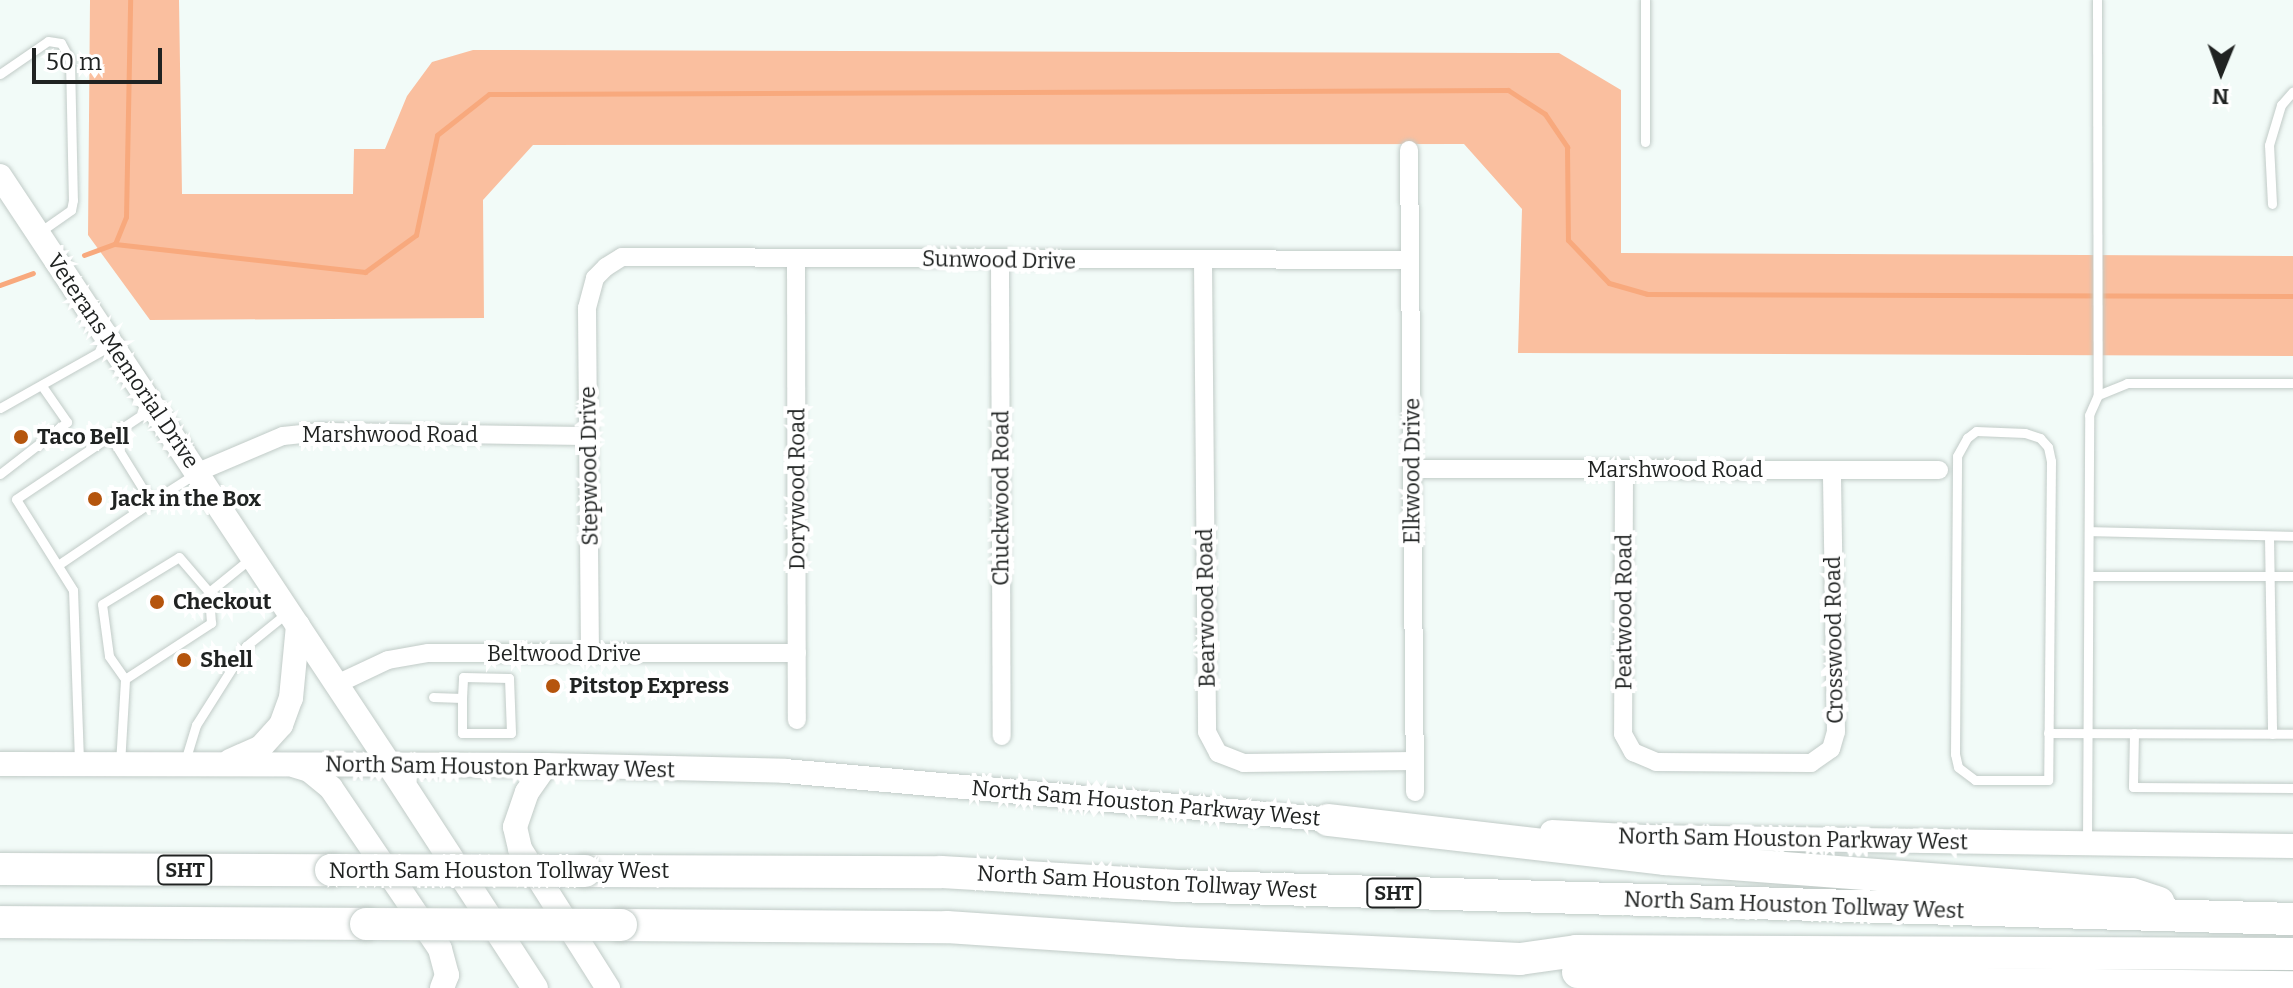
<!DOCTYPE html>
<html>
<head>
<meta charset="utf-8">
<style>
  body { margin:0 }
  #map { position:relative; width:2293px; height:988px; overflow:hidden; background:#f2fbf8; font-family:Bitter,serif }
  div>[style] { position:absolute }
  [style*='--x'] { left:calc(var(--x)*1px); top:calc(var(--y)*1px); width:calc(var(--w)*1px); rotate:calc(var(--a)*1deg) }
  .green>* { inset:0; background:#fabf9f }
  .stream>* { height:5px; margin:-2.5px; padding:0 2.5px; transform-origin:2.5px; border-radius:2.5px; background:#f8a97d }
  .roads { filter:drop-shadow(0 0 2px #c1cbc7) drop-shadow(0 0 2px #c1cbc7) }
  .service>* { height:9px; margin:-4.5px; padding:0 4.5px; transform-origin:4.5px; border-radius:4.5px; background:#fff }
  .minor>* { height:18px; margin:-9px; padding:0 9px; transform-origin:9px; border-radius:9px; background:#fff }
  .secondary>* { height:24px; margin:-12px; padding:0 12px; transform-origin:12px; border-radius:12px; background:#fff }
  .primary>* { height:26px; margin:-13px; padding:0 13px; transform-origin:13px; border-radius:13px; background:#fff }
  .motorway>* { height:32px; margin:-16px; padding:0 16px; transform-origin:16px; border-radius:16px; background:#fff }
  .bridges { filter:drop-shadow(0 0 2px #c1cbc7) drop-shadow(0 0 2px #c1cbc7) }
  .motorway-bridge>* { height:32px; margin:-16px; padding:0 16px; transform-origin:16px; border-radius:16px; background:#fff }
  .dots>* { width:22px; height:22px; translate:-50% -50%; box-sizing:border-box; border:4px solid #fff; border-radius:50% }
  span { translate:-50% -50%; white-space:nowrap; text-align:center; line-height:1.15; -webkit-text-stroke:8px #fff; paint-order:stroke }
  .shield-label span { padding:2px 6px; background:#fff; border:2px solid; border-radius:6px; -webkit-text-stroke-width:0 }
  .shield-label { font-size:20px; color:#202322; font-weight:700 }
  .street-label { font-size:22px; color:#202322 }
  .poi-label { font-size:22px; color:#202322; font-weight:700 }
  .left { translate:0 -50%; text-align:left }
  .north { position:absolute; left:2181px; top:32px; width:80px; height:80px; -webkit-text-stroke:6px #fff; paint-order:stroke; rotate:181deg; font-size:22px; font-weight:700; line-height:32px; text-align:center; color:#202322 }
  .north::after { content:''; display:block; margin:auto; width:28px; height:36px; background:#202322; clip-path:polygon(50% 0,100% 100%,50% 72%,0 100%) }
  .scale { position:absolute; left:32px; top:48px; width:130px; height:36px; box-sizing:border-box; border:4px solid #202322; border-top:0; padding-left:10px; font-size:24px; line-height:28px; white-space:nowrap; color:#202322; -webkit-text-stroke:6px #fff; paint-order:stroke }
</style>
</head>
<body>
<div id="map">
  <div class="green">
    <i style="clip-path:polygon(90px 0,179px 0,182px 194px,353px 194px,354px 149px,385px 149px,407px 96px,432px 62px,473px 50px,1559px 53px,1621px 90px,1621px 253px,2293px 256px,2293px 356px,1518px 353px,1522px 209px,1464px 144px,533px 145px,483px 200px,484px 318px,150px 320px,88px 235px)"></i>
  </div>
  <div class="stream">
    <i style="--x:115;--y:244;--w:29;--a:-68"></i>
    <i style="--x:126;--y:217;--w:217;--a:-88.9"></i>
    <i style="--x:84;--y:255;--w:33;--a:-20"></i>
    <i style="--x:115;--y:244;--w:252;--a:6.4"></i>
    <i style="--x:365;--y:272;--w:63;--a:-36"></i>
    <i style="--x:416;--y:235;--w:102;--a:-78.1"></i>
    <i style="--x:437;--y:135;--w:66;--a:-38.3"></i>
    <i style="--x:489;--y:94;--w:1019;--a:-0.22"></i>
    <i style="--x:1508;--y:90;--w:44;--a:33"></i>
    <i style="--x:1545;--y:114;--w:40;--a:56"></i>
    <i style="--x:1567;--y:147;--w:93;--a:89.4"></i>
    <i style="--x:1568;--y:240;--w:59;--a:46.4"></i>
    <i style="--x:1609;--y:283;--w:40;--a:16"></i>
    <i style="--x:1647;--y:294;--w:646;--a:0.18"></i>
    <i style="--x:0;--y:285;--w:35;--a:-20"></i>
  </div>
  <div class="roads">
    <div class="service">
      <i style="--x:2097;--y:0;--w:395;--a:89.9"></i>
      <i style="--x:0;--y:74;--w:58;--a:-34.5"></i>
      <i style="--x:48;--y:41;--w:13;--a:9"></i>
      <i style="--x:61;--y:43;--w:19;--a:62"></i>
      <i style="--x:70;--y:60;--w:140;--a:88.8"></i>
      <i style="--x:73;--y:200;--w:10;--a:101"></i>
      <i style="--x:71;--y:210;--w:37;--a:145"></i>
      <i style="--x:1645;--y:142;--w:142;--a:-90"></i>
      <i style="--x:2272;--y:204;--w:59;--a:-92.9"></i>
      <i style="--x:2269;--y:145;--w:42;--a:-73.3"></i>
      <i style="--x:2281;--y:105;--w:18;--a:-49"></i>
      <i style="--x:0;--y:408;--w:126;--a:-29.4"></i>
      <i style="--x:1976;--y:431;--w:49;--a:2.3"></i>
      <i style="--x:2025;--y:433;--w:16;--a:18"></i>
      <i style="--x:2040;--y:438;--w:12;--a:48"></i>
      <i style="--x:2048;--y:447;--w:14;--a:78"></i>
      <i style="--x:2051;--y:461;--w:319;--a:90.5"></i>
      <i style="--x:2048;--y:780;--w:73;--a:180"></i>
      <i style="--x:1975;--y:780;--w:21;--a:-143"></i>
      <i style="--x:1958;--y:767;--w:13;--a:-103"></i>
      <i style="--x:1955;--y:754;--w:298;--a:-89.6"></i>
      <i style="--x:1957;--y:456;--w:21;--a:-61"></i>
      <i style="--x:1967;--y:438;--w:11;--a:-38"></i>
      <i style="--x:0;--y:474;--w:85;--a:-37.8"></i>
      <i style="--x:67;--y:422;--w:44;--a:-124.8"></i>
      <i style="--x:151;--y:502;--w:52;--a:-32.5"></i>
      <i style="--x:2089;--y:531;--w:204;--a:1.4"></i>
      <i style="--x:2269;--y:537;--w:197;--a:89.1"></i>
      <i style="--x:58;--y:565;--w:112;--a:-34.1"></i>
      <i style="--x:151;--y:502;--w:78;--a:-121.8"></i>
      <i style="--x:2089;--y:576;--w:204;--a:0"></i>
      <i style="--x:125;--y:679;--w:28;--a:-125"></i>
      <i style="--x:109;--y:656;--w:52;--a:-97.7"></i>
      <i style="--x:102;--y:604;--w:90;--a:-31.4"></i>
      <i style="--x:179;--y:557;--w:46;--a:49.4"></i>
      <i style="--x:433;--y:697;--w:29;--a:2"></i>
      <i style="--x:462;--y:698;--w:21;--a:-87"></i>
      <i style="--x:463;--y:677;--w:46;--a:1.2"></i>
      <i style="--x:509;--y:678;--w:55;--a:87.9"></i>
      <i style="--x:511;--y:733;--w:49;--a:180"></i>
      <i style="--x:462;--y:733;--w:35;--a:-90"></i>
      <i style="--x:2048;--y:733;--w:245;--a:0.2"></i>
      <i style="--x:2134;--y:733;--w:54;--a:91.1"></i>
      <i style="--x:2133;--y:787;--w:160;--a:0.4"></i>
      <i style="--x:79;--y:761;--w:171;--a:-92"></i>
      <i style="--x:73;--y:590;--w:107;--a:-122.1"></i>
      <i style="--x:16;--y:499;--w:164;--a:-33.8"></i>
      <i style="--x:185;--y:761;--w:38;--a:-73"></i>
      <i style="--x:196;--y:725;--w:93;--a:-57.7"></i>
      <i style="--x:246;--y:646;--w:54;--a:-39"></i>
      <i style="--x:120;--y:764;--w:85;--a:-86.6"></i>
      <i style="--x:125;--y:679;--w:103;--a:-33.1"></i>
      <i style="--x:211;--y:623;--w:31;--a:-94"></i>
      <i style="--x:209;--y:592;--w:54;--a:-39"></i>
      <i style="--x:2087;--y:841;--w:426;--a:-89.7"></i>
      <i style="--x:2089;--y:415;--w:22;--a:-66"></i>
      <i style="--x:2098;--y:395;--w:31;--a:-22"></i>
      <i style="--x:2127;--y:383;--w:166;--a:0"></i>
    </div>
    <div class="minor">
      <i style="--x:1409;--y:150;--w:642;--a:89.46"></i>
      <i style="--x:796;--y:258;--w:462;--a:89.9"></i>
      <i style="--x:1000;--y:260;--w:476;--a:89.8"></i>
      <i style="--x:1203;--y:262;--w:470;--a:89.5"></i>
      <i style="--x:1207;--y:732;--w:24;--a:62"></i>
      <i style="--x:1218;--y:753;--w:28;--a:21"></i>
      <i style="--x:1244;--y:763;--w:170;--a:-0.7"></i>
      <i style="--x:1412;--y:469;--w:527;--a:0.11"></i>
      <i style="--x:1624;--y:470;--w:264;--a:90.2"></i>
      <i style="--x:1623;--y:734;--w:21;--a:61"></i>
      <i style="--x:1633;--y:752;--w:25;--a:23"></i>
      <i style="--x:1656;--y:762;--w:155;--a:0.4"></i>
      <i style="--x:1811;--y:763;--w:24;--a:-35"></i>
      <i style="--x:1831;--y:749;--w:18;--a:-74"></i>
      <i style="--x:1836;--y:732;--w:262;--a:-90.9"></i>
      <i style="--x:198;--y:472;--w:92;--a:-23"></i>
      <i style="--x:283;--y:436;--w:38;--a:-6"></i>
      <i style="--x:321;--y:432;--w:268;--a:0.9"></i>
      <i style="--x:590;--y:655;--w:347;--a:-90.5"></i>
      <i style="--x:587;--y:308;--w:31;--a:-75"></i>
      <i style="--x:595;--y:278;--w:16;--a:-45"></i>
      <i style="--x:606;--y:267;--w:19;--a:-32"></i>
      <i style="--x:622;--y:257;--w:788;--a:0.22"></i>
      <i style="--x:337;--y:684;--w:56;--a:-25.2"></i>
      <i style="--x:388;--y:660;--w:41;--a:-9.9"></i>
      <i style="--x:428;--y:653;--w:369;--a:0"></i>
    </div>
    <div class="secondary">
      <i style="--x:0;--y:176;--w:706;--a:56.49"></i>
      <i style="--x:230;--y:761;--w:34;--a:-24"></i>
      <i style="--x:261;--y:747;--w:30;--a:-48"></i>
      <i style="--x:281;--y:725;--w:29;--a:-70"></i>
      <i style="--x:291;--y:698;--w:73;--a:-84.5"></i>
      <i style="--x:0;--y:764;--w:546;--a:0.1"></i>
      <i style="--x:546;--y:765;--w:239;--a:1.4"></i>
      <i style="--x:785;--y:771;--w:560;--a:5.12"></i>
      <i style="--x:546;--y:765;--w:33;--a:125"></i>
      <i style="--x:527;--y:792;--w:37;--a:109"></i>
      <i style="--x:515;--y:827;--w:23;--a:77"></i>
      <i style="--x:520;--y:849;--w:165;--a:57.7"></i>
      <i style="--x:296;--y:766;--w:14;--a:17"></i>
      <i style="--x:309;--y:770;--w:28;--a:39"></i>
      <i style="--x:331;--y:788;--w:194;--a:55.9"></i>
      <i style="--x:440;--y:949;--w:27;--a:75"></i>
      <i style="--x:447;--y:975;--w:14;--a:111"></i>
      <i style="--x:1552;--y:832;--w:93;--a:3.1"></i>
      <i style="--x:1645;--y:837;--w:648;--a:0.8"></i>
    </div>
    <div class="primary">
      <i style="--x:390;--y:765;--w:266;--a:57"></i>
    </div>
    <div class="motorway">
      <i style="--x:1328;--y:820;--w:339;--a:6.6"></i>
      <i style="--x:1665;--y:859;--w:468;--a:4.3"></i>
      <i style="--x:2132;--y:894;--w:28;--a:18"></i>
      <i style="--x:0;--y:869;--w:331;--a:0.2"></i>
      <i style="--x:585;--y:871;--w:356;--a:0.2"></i>
      <i style="--x:941;--y:872;--w:234;--a:3.4"></i>
      <i style="--x:1175;--y:886;--w:1118;--a:1.69"></i>
      <i style="--x:0;--y:922;--w:366;--a:0.3"></i>
      <i style="--x:621;--y:925;--w:326;--a:0.4"></i>
      <i style="--x:947;--y:927;--w:234;--a:3.9"></i>
      <i style="--x:1180;--y:943;--w:340;--a:2.7"></i>
      <i style="--x:1520;--y:959;--w:57;--a:-8.1"></i>
      <i style="--x:1576;--y:951;--w:717;--a:0.24"></i>
      <i style="--x:1578;--y:972;--w:314;--a:2"></i>
      <i style="--x:1892;--y:983;--w:401;--a:0.6"></i>
    </div>
  </div>
  <div class="bridges">
    <div class="motorway-bridge">
      <i style="--x:331;--y:870;--w:254;--a:0.2"></i>
      <i style="--x:366;--y:924;--w:255;--a:0.2"></i>
    </div>
  </div>
  <div class="dots">
    <i style="left:21px;top:437px;background:#b5550d"></i>
    <i style="left:95px;top:499px;background:#b5550d"></i>
    <i style="left:157px;top:602px;background:#b5550d"></i>
    <i style="left:184px;top:660px;background:#b5550d"></i>
    <i style="left:553px;top:686px;background:#b5550d"></i>
  </div>
  <div class="shield-label">
    <span style="left:185px;top:870px">SHT</span>
    <span style="left:1394px;top:893px">SHT</span>
  </div>
  <div class="street-label">
    <span style="left:999px;top:260px;rotate:1deg">Sunwood Drive</span>
    <span style="left:123px;top:361px;rotate:56deg">Veterans Memorial Drive</span>
    <span style="left:390px;top:435px">Marshwood Road</span>
    <span style="left:589px;top:466px;rotate:-91deg">Stepwood Drive</span>
    <span style="left:1675px;top:470px">Marshwood Road</span>
    <span style="left:1412px;top:471px;rotate:-90deg">Elkwood Drive</span>
    <span style="left:797px;top:489px;rotate:-90deg">Dorywood Road</span>
    <span style="left:1001px;top:498px;rotate:-90deg">Chuckwood Road</span>
    <span style="left:1206px;top:608px;rotate:-91deg">Bearwood Road</span>
    <span style="left:1624px;top:612px;rotate:-90deg">Peatwood Road</span>
    <span style="left:1834px;top:640px;rotate:-91deg">Crosswood Road</span>
    <span style="left:564px;top:654px">Beltwood Drive</span>
    <span style="left:500px;top:767px;rotate:1deg">North Sam Houston Parkway West</span>
    <span style="left:1146px;top:803px;rotate:5deg">North Sam Houston Parkway West</span>
    <span style="left:1793px;top:839px;rotate:1deg">North Sam Houston Parkway West</span>
    <span style="left:499px;top:871px">North Sam Houston Tollway West</span>
    <span style="left:1147px;top:882px;rotate:3deg">North Sam Houston Tollway West</span>
    <span style="left:1794px;top:905px;rotate:2deg">North Sam Houston Tollway West</span>
  </div>
  <div class="poi-label">
    <span class="left" style="left:37px;top:437px">Taco Bell</span>
    <span class="left" style="left:111px;top:499px">Jack in the Box</span>
    <span class="left" style="left:173px;top:602px">Checkout</span>
    <span class="left" style="left:200px;top:660px">Shell</span>
    <span class="left" style="left:569px;top:686px">Pitstop Express</span>
  </div>
  <div class="north">N</div>
  <div class="scale">50 m</div>
</div>
</body>
</html>
